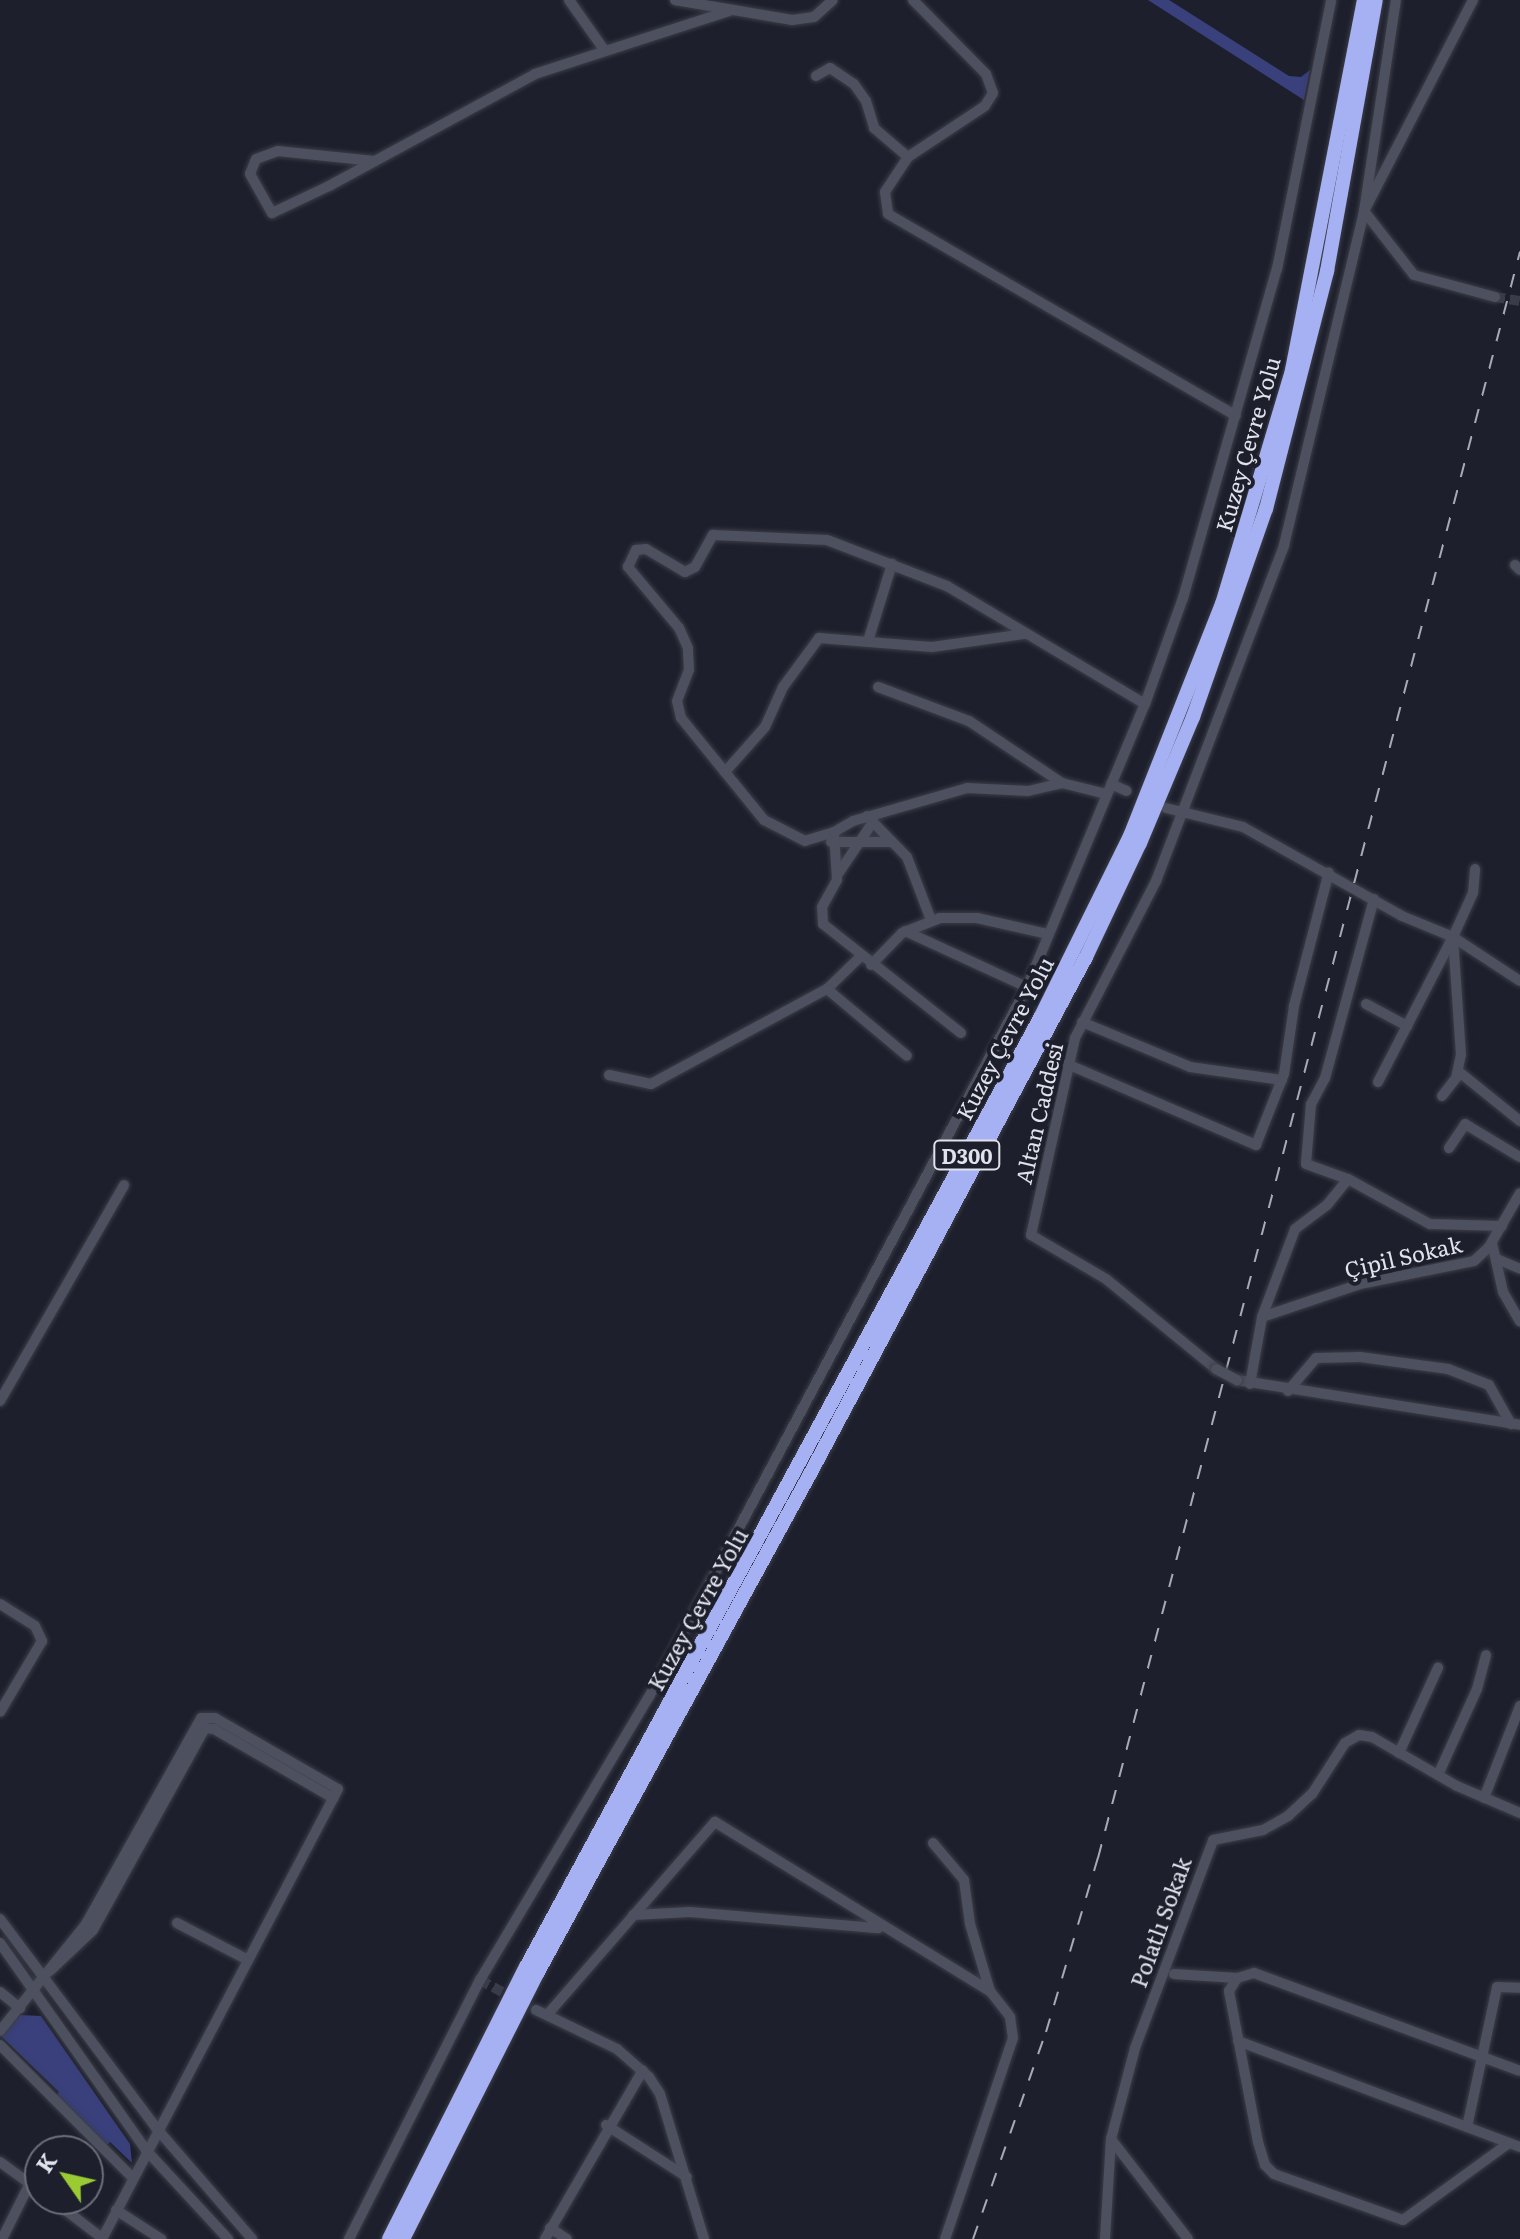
<!DOCTYPE html>
<html>
<head>
<meta charset="utf-8">
<style>
  body { margin:0 }
  #map { position:relative; width:1520px; height:2239px; overflow:hidden; background:#1d202c; font-family:Literata,serif }
  div>[style] { position:absolute }
  [style*='--x'] { left:calc(var(--x)*1px); top:calc(var(--y)*1px); width:calc(var(--w)*1px); rotate:calc(var(--a)*1deg) }
  .green>* { inset:0; background:#39407c }
  .minor-tunnel>* { height:10px; margin-top:-5px; transform-origin:0; background:repeating-linear-gradient(90deg,#3a3d49 0 10px,transparent 0 15px) }
  .roads { filter:drop-shadow(0 0 2px #3c3d48) drop-shadow(0 0 2px #3c3d48) }
  .minor>* { height:10px; margin:-5px; padding:0 5px; transform-origin:5px; border-radius:5px; background:#4d505e }
  .highway>* { height:14px; margin:-7px; padding:0 7px; transform-origin:7px; border-radius:7px; background:#a6b1f3 }
  .rail>* { height:2px; margin-top:-1px; transform-origin:0; background:repeating-linear-gradient(90deg,#a8abb5 0 14px,transparent 0 28px) }
  .bridges { filter:drop-shadow(0 0 2px #3c3d48) drop-shadow(0 0 2px #3c3d48) }
  .minor-bridge>* { height:10px; margin:-5px; padding:0 5px; transform-origin:5px; border-radius:5px; background:#4d505e }
  span { translate:-50% -50%; white-space:nowrap; text-align:center; line-height:1.15; -webkit-text-stroke:8px #1d202c; paint-order:stroke }
  .shield-label span { padding:2px 6px; background:#1d202c; border:2px solid; border-radius:6px; -webkit-text-stroke-width:0 }
  .shield-label { font-size:20px; color:#e1e3ec; font-weight:700 }
  .street-label { font-size:22px; color:#e1e3ec }
  .north { position:absolute; left:24px; top:2135px; width:80px; height:80px; box-sizing:border-box; background:#1d202c; border:2px solid #6b6e79; border-radius:50%; rotate:304deg; font-size:22px; font-weight:700; line-height:32px; text-align:center; color:#e1e3ec }
  .north::after { content:''; display:block; margin:auto; width:28px; height:36px; background:#9bcb33; clip-path:polygon(50% 0,100% 100%,50% 72%,0 100%) }
</style>
</head>
<body>
<div id="map">
  <div class="green">
    <i style="clip-path:polygon(1148px 0,1169px 0,1289px 76px,1301px 77px,1310px 70px,1304px 100px)"></i>
    <i style="clip-path:polygon(20px 2015px,41px 2016px,130px 2144px,132px 2163px,110px 2142px,106px 2146px,55px 2097px,59px 2092px,1px 2036px)"></i>
  </div>
  <div class="minor-tunnel">
    <i style="--x:1495;--y:297;--w:25;--a:9"></i>
    <i style="--x:480;--y:1980;--w:64;--a:28.2"></i>
  </div>
  <div class="roads">
    <div class="minor">
      <i style="--x:569;--y:0;--w:62;--a:54.8"></i>
      <i style="--x:675;--y:0;--w:119;--a:9.7"></i>
      <i style="--x:792;--y:20;--w:22;--a:-8"></i>
      <i style="--x:814;--y:17;--w:25;--a:-42"></i>
      <i style="--x:913;--y:0;--w:104;--a:45.4"></i>
      <i style="--x:986;--y:74;--w:20;--a:70"></i>
      <i style="--x:993;--y:93;--w:15;--a:122"></i>
      <i style="--x:985;--y:106;--w:92;--a:146.5"></i>
      <i style="--x:908;--y:157;--w:42;--a:123.3"></i>
      <i style="--x:885;--y:192;--w:22;--a:82"></i>
      <i style="--x:888;--y:214;--w:402;--a:30.1"></i>
      <i style="--x:1473;--y:0;--w:237;--a:117.3"></i>
      <i style="--x:1364;--y:211;--w:81;--a:52"></i>
      <i style="--x:1414;--y:275;--w:84;--a:15.2"></i>
      <i style="--x:816;--y:76;--w:16;--a:-30"></i>
      <i style="--x:830;--y:68;--w:29;--a:34"></i>
      <i style="--x:854;--y:84;--w:21;--a:55"></i>
      <i style="--x:866;--y:101;--w:28;--a:73"></i>
      <i style="--x:874;--y:128;--w:45;--a:40.5"></i>
      <i style="--x:374;--y:161;--w:97;--a:-174.1"></i>
      <i style="--x:278;--y:151;--w:23;--a:160"></i>
      <i style="--x:256;--y:159;--w:16;--a:112"></i>
      <i style="--x:250;--y:174;--w:45;--a:60.6"></i>
      <i style="--x:272;--y:213;--w:63;--a:-25.3"></i>
      <i style="--x:329;--y:186;--w:234;--a:-28.5"></i>
      <i style="--x:535;--y:74;--w:204;--a:-18"></i>
      <i style="--x:1515;--y:565;--w:7;--a:45"></i>
      <i style="--x:868;--y:641;--w:81;--a:-72.7"></i>
      <i style="--x:878;--y:687;--w:97;--a:20.5"></i>
      <i style="--x:969;--y:721;--w:112;--a:33.7"></i>
      <i style="--x:725;--y:772;--w:60;--a:-48.4"></i>
      <i style="--x:765;--y:727;--w:44;--a:-65.8"></i>
      <i style="--x:783;--y:687;--w:61;--a:-53.7"></i>
      <i style="--x:819;--y:638;--w:113;--a:4.6"></i>
      <i style="--x:932;--y:647;--w:94;--a:-8"></i>
      <i style="--x:1111;--y:784;--w:17;--a:24"></i>
      <i style="--x:1166;--y:808;--w:79;--a:13.9"></i>
      <i style="--x:1243;--y:827;--w:182;--a:29.2"></i>
      <i style="--x:1402;--y:916;--w:55;--a:22.4"></i>
      <i style="--x:1453;--y:937;--w:80;--a:33.3"></i>
      <i style="--x:867;--y:816;--w:57;--a:45.7"></i>
      <i style="--x:907;--y:857;--w:67;--a:69.1"></i>
      <i style="--x:834;--y:832;--w:30;--a:163"></i>
      <i style="--x:805;--y:841;--w:46;--a:-152.9"></i>
      <i style="--x:764;--y:820;--w:132;--a:-129.1"></i>
      <i style="--x:681;--y:718;--w:17;--a:-103"></i>
      <i style="--x:677;--y:701;--w:33;--a:-69"></i>
      <i style="--x:689;--y:670;--w:22;--a:-93"></i>
      <i style="--x:688;--y:648;--w:22;--a:-114"></i>
      <i style="--x:679;--y:628;--w:80;--a:-129.9"></i>
      <i style="--x:628;--y:567;--w:19;--a:-65"></i>
      <i style="--x:636;--y:550;--w:10;--a:-6"></i>
      <i style="--x:646;--y:549;--w:45;--a:30.5"></i>
      <i style="--x:685;--y:572;--w:11;--a:-27"></i>
      <i style="--x:695;--y:567;--w:37;--a:-61"></i>
      <i style="--x:713;--y:535;--w:114;--a:2.5"></i>
      <i style="--x:827;--y:540;--w:129;--a:21"></i>
      <i style="--x:947;--y:586;--w:230;--a:30.8"></i>
      <i style="--x:831;--y:842;--w:61;--a:0"></i>
      <i style="--x:838;--y:874;--w:63;--a:-56.1"></i>
      <i style="--x:1374;--y:899;--w:186;--a:105.3"></i>
      <i style="--x:1325;--y:1078;--w:30;--a:118"></i>
      <i style="--x:1311;--y:1104;--w:60;--a:94.8"></i>
      <i style="--x:1306;--y:1164;--w:45;--a:19.7"></i>
      <i style="--x:1348;--y:1179;--w:94;--a:28.8"></i>
      <i style="--x:1430;--y:1224;--w:72;--a:1.6"></i>
      <i style="--x:905;--y:931;--w:134;--a:24.7"></i>
      <i style="--x:871;--y:965;--w:45;--a:-45.9"></i>
      <i style="--x:902;--y:933;--w:41;--a:-21.5"></i>
      <i style="--x:940;--y:918;--w:37;--a:0"></i>
      <i style="--x:977;--y:918;--w:73;--a:12.7"></i>
      <i style="--x:827;--y:989;--w:46;--a:-44.1"></i>
      <i style="--x:1366;--y:1004;--w:47;--a:28.2"></i>
      <i style="--x:1082;--y:1022;--w:117;--a:22.6"></i>
      <i style="--x:1190;--y:1067;--w:93;--a:8"></i>
      <i style="--x:961;--y:1033;--w:176;--a:-141.7"></i>
      <i style="--x:823;--y:924;--w:17;--a:-93"></i>
      <i style="--x:822;--y:907;--w:31;--a:-61"></i>
      <i style="--x:837;--y:880;--w:48;--a:-93.6"></i>
      <i style="--x:834;--y:832;--w:22;--a:-30"></i>
      <i style="--x:853;--y:821;--w:119;--a:-16.1"></i>
      <i style="--x:967;--y:788;--w:61;--a:2.8"></i>
      <i style="--x:1028;--y:791;--w:35;--a:-13"></i>
      <i style="--x:1062;--y:783;--w:45;--a:14"></i>
      <i style="--x:1067;--y:1064;--w:206;--a:23.2"></i>
      <i style="--x:1256;--y:1145;--w:76;--a:-68.5"></i>
      <i style="--x:1284;--y:1074;--w:69;--a:-81.6"></i>
      <i style="--x:1294;--y:1006;--w:138;--a:-75.4"></i>
      <i style="--x:1458;--y:1071;--w:80;--a:38.9"></i>
      <i style="--x:609;--y:1075;--w:43;--a:12.1"></i>
      <i style="--x:651;--y:1084;--w:200;--a:-28.4"></i>
      <i style="--x:827;--y:989;--w:104;--a:39.9"></i>
      <i style="--x:1378;--y:1082;--w:163;--a:-62.7"></i>
      <i style="--x:1453;--y:937;--w:48;--a:-65.6"></i>
      <i style="--x:1473;--y:893;--w:24;--a:-85"></i>
      <i style="--x:1442;--y:1096;--w:23;--a:-52"></i>
      <i style="--x:1456;--y:1078;--w:24;--a:-78"></i>
      <i style="--x:1461;--y:1055;--w:116;--a:-93.9"></i>
      <i style="--x:1449;--y:1148;--w:29;--a:-56"></i>
      <i style="--x:1465;--y:1124;--w:64;--a:31"></i>
      <i style="--x:1492;--y:1243;--w:50;--a:77.3"></i>
      <i style="--x:1503;--y:1292;--w:34;--a:60"></i>
      <i style="--x:1497;--y:1259;--w:25;--a:23"></i>
      <i style="--x:1262;--y:1317;--w:103;--a:-18.6"></i>
      <i style="--x:1360;--y:1284;--w:116;--a:-11.4"></i>
      <i style="--x:1474;--y:1261;--w:21;--a:-43"></i>
      <i style="--x:1489;--y:1247;--w:62;--a:-60.1"></i>
      <i style="--x:1216;--y:1369;--w:142;--a:-140.7"></i>
      <i style="--x:1106;--y:1279;--w:87;--a:-149.6"></i>
      <i style="--x:1031;--y:1235;--w:202;--a:-77.4"></i>
      <i style="--x:1075;--y:1038;--w:177;--a:-62.7"></i>
      <i style="--x:1156;--y:881;--w:360;--a:-69.1"></i>
      <i style="--x:1284;--y:545;--w:343;--a:-76.5"></i>
      <i style="--x:1364;--y:211;--w:213;--a:-81.4"></i>
      <i style="--x:1237;--y:1380;--w:287;--a:9"></i>
      <i style="--x:1250;--y:1384;--w:68;--a:-79.8"></i>
      <i style="--x:1262;--y:1317;--w:94;--a:-69.4"></i>
      <i style="--x:1295;--y:1229;--w:40;--a:-37"></i>
      <i style="--x:1327;--y:1205;--w:33;--a:-51"></i>
      <i style="--x:1288;--y:1391;--w:43;--a:-49.7"></i>
      <i style="--x:1316;--y:1358;--w:44;--a:-1.3"></i>
      <i style="--x:1360;--y:1357;--w:89;--a:7.8"></i>
      <i style="--x:1448;--y:1369;--w:44;--a:21.3"></i>
      <i style="--x:1489;--y:1385;--w:45;--a:60.6"></i>
      <i style="--x:0;--y:1401;--w:249;--a:-60.1"></i>
      <i style="--x:0;--y:1604;--w:41;--a:32.2"></i>
      <i style="--x:35;--y:1626;--w:17;--a:65"></i>
      <i style="--x:42;--y:1641;--w:82;--a:120.6"></i>
      <i style="--x:1399;--y:1753;--w:94;--a:-65.4"></i>
      <i style="--x:1438;--y:1775;--w:94;--a:-65.6"></i>
      <i style="--x:1477;--y:1689;--w:35;--a:-75"></i>
      <i style="--x:1484;--y:1798;--w:99;--a:-68.6"></i>
      <i style="--x:933;--y:1843;--w:48;--a:50"></i>
      <i style="--x:964;--y:1880;--w:44;--a:82.2"></i>
      <i style="--x:970;--y:1924;--w:70;--a:73.4"></i>
      <i style="--x:633;--y:1915;--w:57;--a:-3"></i>
      <i style="--x:690;--y:1912;--w:189;--a:4.9"></i>
      <i style="--x:0;--y:1919;--w:264;--a:53.2"></i>
      <i style="--x:158;--y:2130;--w:144;--a:49.2"></i>
      <i style="--x:177;--y:1923;--w:80;--a:27.5"></i>
      <i style="--x:0;--y:1943;--w:253;--a:54.8"></i>
      <i style="--x:146;--y:2150;--w:121;--a:47.3"></i>
      <i style="--x:50;--y:1971;--w:59;--a:-43.6"></i>
      <i style="--x:93;--y:1930;--w:231;--a:-61"></i>
      <i style="--x:205;--y:1728;--w:9;--a:6"></i>
      <i style="--x:214;--y:1729;--w:138;--a:30.1"></i>
      <i style="--x:1174;--y:1974;--w:63;--a:3.6"></i>
      <i style="--x:0;--y:1992;--w:26;--a:39"></i>
      <i style="--x:536;--y:2010;--w:90;--a:25.7"></i>
      <i style="--x:617;--y:2049;--w:43;--a:41.2"></i>
      <i style="--x:649;--y:2077;--w:20;--a:57"></i>
      <i style="--x:660;--y:2094;--w:152;--a:73.1"></i>
      <i style="--x:547;--y:2015;--w:256;--a:-49"></i>
      <i style="--x:715;--y:1822;--w:323;--a:31.6"></i>
      <i style="--x:990;--y:1991;--w:33;--a:52"></i>
      <i style="--x:1010;--y:2017;--w:21;--a:82"></i>
      <i style="--x:1013;--y:2038;--w:212;--a:108.7"></i>
      <i style="--x:0;--y:2031;--w:137;--a:-51.2"></i>
      <i style="--x:86;--y:1924;--w:236;--a:-60.8"></i>
      <i style="--x:201;--y:1718;--w:14;--a:0"></i>
      <i style="--x:215;--y:1718;--w:142;--a:30"></i>
      <i style="--x:338;--y:1789;--w:508;--a:117.67"></i>
      <i style="--x:1238;--y:2041;--w:301;--a:20.6"></i>
      <i style="--x:0;--y:2045;--w:188;--a:45"></i>
      <i style="--x:606;--y:2125;--w:96;--a:32.7"></i>
      <i style="--x:1467;--y:2127;--w:143;--a:-77.9"></i>
      <i style="--x:1497;--y:1987;--w:23;--a:2"></i>
      <i style="--x:1111;--y:2139;--w:126;--a:52.4"></i>
      <i style="--x:1509;--y:2143;--w:131;--a:144"></i>
      <i style="--x:1403;--y:2220;--w:137;--a:-160.4"></i>
      <i style="--x:1274;--y:2174;--w:13;--a:-135"></i>
      <i style="--x:1265;--y:2165;--w:24;--a:-107"></i>
      <i style="--x:1258;--y:2142;--w:154;--a:-100.9"></i>
      <i style="--x:1229;--y:1991;--w:15;--a:-58"></i>
      <i style="--x:1237;--y:1978;--w:18;--a:-16"></i>
      <i style="--x:1254;--y:1973;--w:283;--a:20.2"></i>
      <i style="--x:0;--y:2162;--w:49;--a:35.9"></i>
      <i style="--x:51;--y:2199;--w:64;--a:37.4"></i>
      <i style="--x:116;--y:2210;--w:54;--a:32.8"></i>
      <i style="--x:550;--y:2228;--w:20;--a:33"></i>
      <i style="--x:2;--y:2239;--w:63;--a:-63.4"></i>
      <i style="--x:349;--y:2239;--w:290;--a:-63.2"></i>
      <i style="--x:480;--y:1980;--w:330;--a:-59.2"></i>
      <i style="--x:649;--y:1697;--w:804;--a:-61.97"></i>
      <i style="--x:1027;--y:987;--w:307;--a:-67.4"></i>
      <i style="--x:1145;--y:704;--w:113;--a:-70.3"></i>
      <i style="--x:1183;--y:598;--w:342;--a:-74.1"></i>
      <i style="--x:1277;--y:269;--w:274;--a:-78.6"></i>
      <i style="--x:545;--y:2239;--w:195;--a:-59.9"></i>
      <i style="--x:1105;--y:2239;--w:100;--a:-86.6"></i>
      <i style="--x:1111;--y:2139;--w:94;--a:-75.2"></i>
      <i style="--x:1135;--y:2048;--w:222;--a:-69.4"></i>
      <i style="--x:1213;--y:1840;--w:51;--a:-11.3"></i>
      <i style="--x:1263;--y:1830;--w:29;--a:-29"></i>
      <i style="--x:1288;--y:1816;--w:33;--a:-43"></i>
      <i style="--x:1312;--y:1794;--w:61;--a:-57.1"></i>
      <i style="--x:1345;--y:1743;--w:16;--a:-30"></i>
      <i style="--x:1359;--y:1735;--w:13;--a:9"></i>
      <i style="--x:1372;--y:1737;--w:98;--a:30"></i>
      <i style="--x:1457;--y:1786;--w:69;--a:23.2"></i>
    </div>
    <div class="highway">
      <i style="--x:389;--y:2239;--w:305;--a:-63.3"></i>
      <i style="--x:526;--y:1967;--w:1081;--a:-61.56"></i>
      <i style="--x:1041;--y:1016;--w:201;--a:-63.7"></i>
      <i style="--x:1130;--y:836;--w:250;--a:-68.4"></i>
      <i style="--x:1222;--y:604;--w:244;--a:-73.3"></i>
      <i style="--x:1292;--y:370;--w:377;--a:-79"></i>
      <i style="--x:403;--y:2239;--w:299;--a:-63.2"></i>
      <i style="--x:538;--y:1972;--w:567;--a:-61.36"></i>
      <i style="--x:810;--y:1474;--w:586;--a:-61.9"></i>
      <i style="--x:1086;--y:957;--w:126;--a:-64.7"></i>
      <i style="--x:1140;--y:843;--w:137;--a:-67.2"></i>
      <i style="--x:1193;--y:717;--w:220;--a:-70.7"></i>
      <i style="--x:1266;--y:509;--w:246;--a:-75.6"></i>
      <i style="--x:1327;--y:271;--w:275;--a:-79.8"></i>
    </div>
  </div>
  <div class="rail">
    <i style="--x:973;--y:2239;--w:219;--a:-70.6"></i>
    <i style="--x:1046;--y:2032;--w:182;--a:-73.4"></i>
    <i style="--x:1098;--y:1858;--w:1661;--a:-75.28"></i>
  </div>
  <div class="bridges">
    <div class="minor-bridge">
      <i style="--x:1216;--y:1369;--w:24;--a:28"></i>
    </div>
  </div>
  <div class="shield-label">
    <span style="left:967px;top:1155px">D300</span>
  </div>
  <div class="street-label">
    <span style="left:1247px;top:444px;rotate:-74deg">Kuzey Çevre Yolu</span>
    <span style="left:1004px;top:1038px;rotate:-62deg">Kuzey Çevre Yolu</span>
    <span style="left:1038px;top:1113px;rotate:-77deg">Altan Caddesi</span>
    <span style="left:1403px;top:1256px;rotate:-13deg">Çipil Sokak</span>
    <span style="left:697px;top:1609px;rotate:-61deg">Kuzey Çevre Yolu</span>
    <span style="left:1160px;top:1922px;rotate:-70deg">Polatlı Sokak</span>
  </div>
  <div class="north">K</div>
</div>
</body>
</html>
